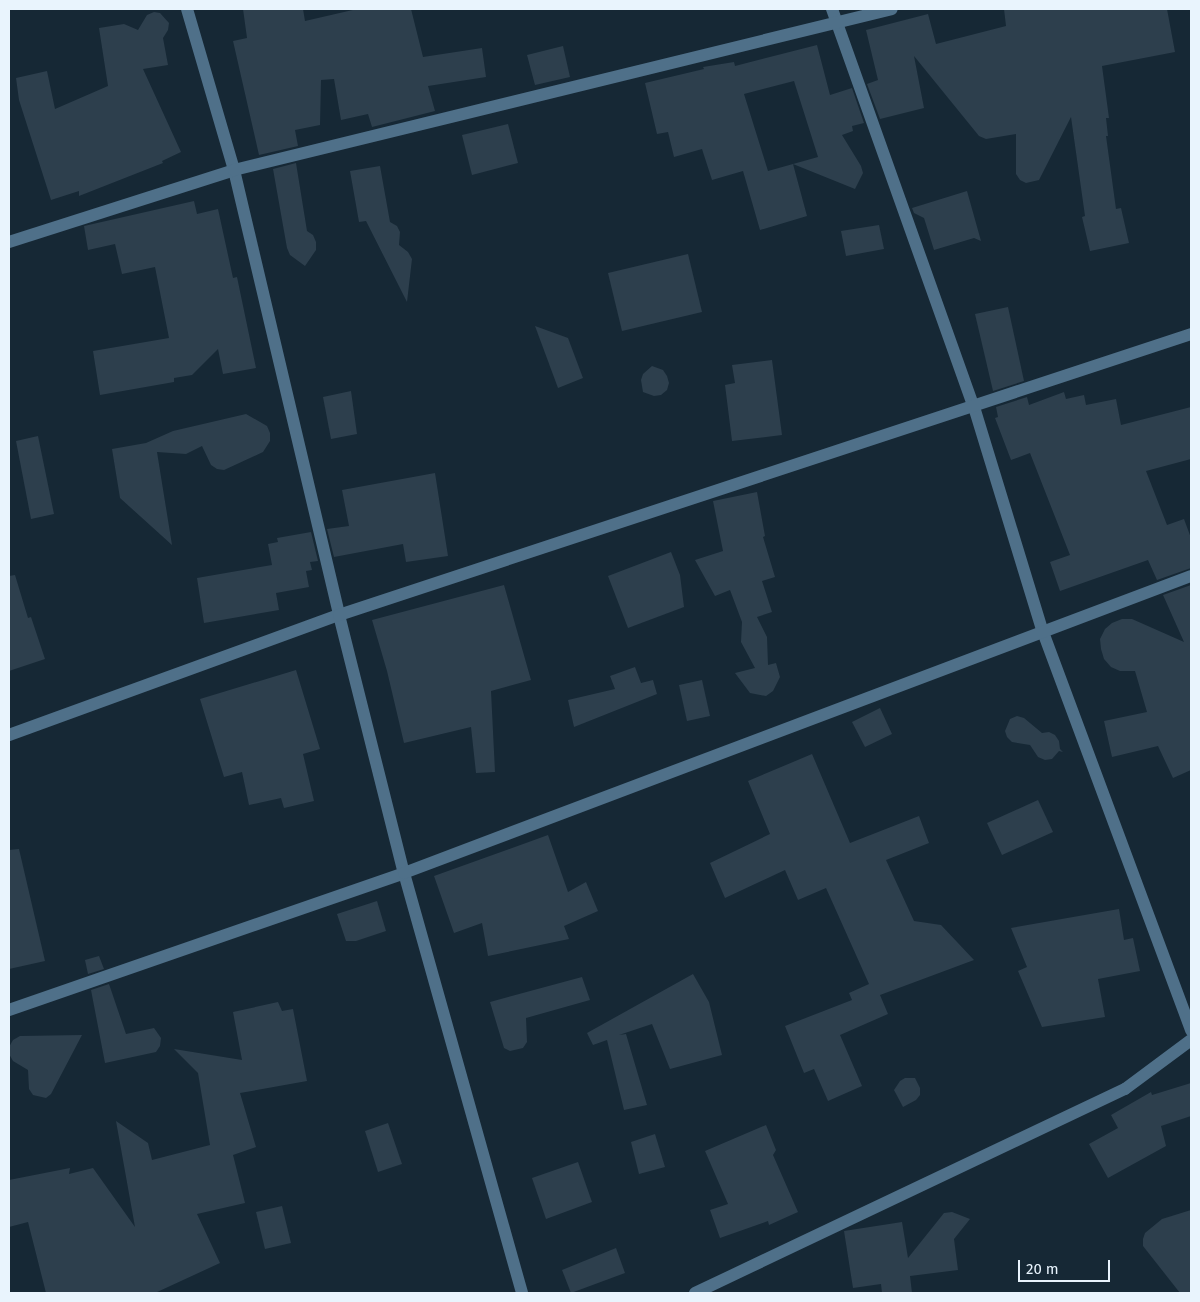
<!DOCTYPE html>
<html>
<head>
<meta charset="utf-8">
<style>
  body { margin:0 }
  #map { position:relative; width:1200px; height:1302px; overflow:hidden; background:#162835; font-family:"Fira Sans",sans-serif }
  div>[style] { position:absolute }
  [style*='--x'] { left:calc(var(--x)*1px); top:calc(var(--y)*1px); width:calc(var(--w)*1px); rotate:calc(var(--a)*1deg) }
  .building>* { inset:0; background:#2d3f4d }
  .minor>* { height:12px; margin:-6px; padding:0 6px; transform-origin:6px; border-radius:6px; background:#4f7089 }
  span { translate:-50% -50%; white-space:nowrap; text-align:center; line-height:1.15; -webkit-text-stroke:4.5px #162835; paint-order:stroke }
  .frame { position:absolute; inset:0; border:10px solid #e9f4fd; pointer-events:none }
  .scale { position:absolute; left:1018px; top:1260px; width:92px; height:22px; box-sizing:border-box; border:2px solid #e9f4fd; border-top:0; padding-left:6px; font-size:15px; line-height:18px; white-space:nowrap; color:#e9f4fd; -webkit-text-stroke:4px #162835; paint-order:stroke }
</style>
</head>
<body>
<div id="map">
  <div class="building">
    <i style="clip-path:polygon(243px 9px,303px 9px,305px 21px,357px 9px,411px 9px,423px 57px,482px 48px,486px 77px,428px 86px,435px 111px,372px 127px,368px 114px,341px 120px,334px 79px,321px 80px,320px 125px,295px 130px,298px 146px,259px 155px,233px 41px,247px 38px)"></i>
    <i style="clip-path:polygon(1004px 9px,1167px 9px,1175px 52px,1102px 66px,1109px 118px,1106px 118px,1108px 136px,1106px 136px,1116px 209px,1121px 208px,1129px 243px,1090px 251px,1082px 217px,1085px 216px,1071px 117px,1039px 180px,1026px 183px,1020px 180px,1016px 174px,1016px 134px,986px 139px,979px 136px,914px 56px,924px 108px,880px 119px,867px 84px,878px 80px,866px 30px,928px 14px,936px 44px,1006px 26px)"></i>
    <i style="clip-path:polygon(154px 12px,160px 13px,169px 23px,168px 30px,163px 38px,168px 65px,143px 69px,181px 152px,162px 161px,163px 163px,79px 196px,79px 191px,51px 200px,19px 100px,16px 78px,47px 71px,55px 109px,108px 86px,99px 28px,124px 24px,138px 30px,147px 15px)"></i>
    <i style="clip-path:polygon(evenodd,817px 45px,830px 95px,852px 88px,864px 123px,852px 126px,853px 131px,842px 135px,861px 166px,863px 173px,855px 189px,793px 164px,807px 216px,760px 230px,743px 171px,712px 180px,702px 149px,674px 157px,668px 132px,657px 134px,645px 83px,704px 69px,703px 67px,734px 62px,735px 66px,817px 45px,794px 81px,818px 157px,768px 171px,744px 94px,794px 81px)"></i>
    <i style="clip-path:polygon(563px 46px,570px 77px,535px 85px,527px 55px)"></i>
    <i style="clip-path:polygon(508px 124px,518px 163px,472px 175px,462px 135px)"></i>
    <i style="clip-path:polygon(296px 163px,307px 231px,313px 235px,316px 242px,316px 250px,305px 266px,290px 255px,287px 248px,273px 169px)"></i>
    <i style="clip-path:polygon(380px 166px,390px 222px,397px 226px,400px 232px,399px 245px,408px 252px,412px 259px,407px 302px,366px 221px,359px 222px,350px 171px)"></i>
    <i style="clip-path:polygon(967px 191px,981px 241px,974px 238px,934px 250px,924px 218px,914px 213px,912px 208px)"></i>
    <i style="clip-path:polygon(194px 201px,197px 214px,218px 209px,233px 278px,237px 277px,256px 368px,223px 374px,218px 349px,192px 375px,174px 378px,174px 382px,100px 395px,93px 351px,169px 338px,155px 267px,122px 274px,115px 244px,88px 250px,84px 226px)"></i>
    <i style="clip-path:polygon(879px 225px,884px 249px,846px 256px,841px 231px)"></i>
    <i style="clip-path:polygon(688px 254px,702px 312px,622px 331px,608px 273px)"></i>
    <i style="clip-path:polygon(1008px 307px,1024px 381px,993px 391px,975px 314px)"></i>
    <i style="clip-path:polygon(535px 326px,568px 338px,583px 378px,558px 388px)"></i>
    <i style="clip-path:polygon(772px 360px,782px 435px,732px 441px,725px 385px,735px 383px,732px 365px)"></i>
    <i style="clip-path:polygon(652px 366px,663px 370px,667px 376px,669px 383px,667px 390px,661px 395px,654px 396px,643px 392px,641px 380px,643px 374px)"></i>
    <i style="clip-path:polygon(351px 391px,357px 434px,331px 439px,323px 397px)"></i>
    <i style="clip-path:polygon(1064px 392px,1066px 399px,1084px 395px,1086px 405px,1116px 399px,1121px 425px,1191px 407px,1191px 459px,1146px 471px,1167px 525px,1184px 519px,1191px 538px,1191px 568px,1157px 580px,1148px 560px,1060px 591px,1050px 562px,1070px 555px,1030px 453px,1011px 460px,995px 418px,998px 417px,996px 407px,1027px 397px,1029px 405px)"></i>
    <i style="clip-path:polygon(246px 414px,267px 426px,270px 433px,270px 441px,263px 452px,224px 470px,217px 469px,211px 465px,202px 446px,186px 454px,157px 452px,172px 545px,120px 498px,112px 449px,146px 443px,173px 431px)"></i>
    <i style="clip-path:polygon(38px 436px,54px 514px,31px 519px,16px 441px)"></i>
    <i style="clip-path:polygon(435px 473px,448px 556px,406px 562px,403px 544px,334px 557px,327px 529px,349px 526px,342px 490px)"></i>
    <i style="clip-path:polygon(757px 492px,765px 536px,763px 537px,775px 577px,762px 581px,772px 612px,757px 617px,767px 637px,768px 665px,776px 663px,780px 677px,773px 691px,766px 696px,750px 693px,735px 673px,755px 668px,741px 642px,742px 622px,730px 590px,715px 596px,695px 560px,723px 551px,713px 501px)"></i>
    <i style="clip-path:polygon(311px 532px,318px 561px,310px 562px,312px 570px,306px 571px,309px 587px,276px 593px,279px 610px,204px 623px,197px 578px,272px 565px,268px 544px,278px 542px,277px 538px)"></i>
    <i style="clip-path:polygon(671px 552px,680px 575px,684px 607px,628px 628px,608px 576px)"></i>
    <i style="clip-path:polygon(15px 575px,28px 618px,31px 617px,45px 659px,9px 671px,9px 576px)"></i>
    <i style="clip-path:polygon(504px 585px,531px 680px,491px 691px,495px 772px,476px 773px,471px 727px,404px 743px,387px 671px,372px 620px)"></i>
    <i style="clip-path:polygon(1191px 585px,1191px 770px,1173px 778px,1158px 746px,1112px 757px,1104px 721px,1147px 712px,1135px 671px,1120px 671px,1111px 667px,1104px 659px,1101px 649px,1100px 639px,1105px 629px,1112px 623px,1122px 619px,1132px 619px,1184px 642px,1163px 595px)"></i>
    <i style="clip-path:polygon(635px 667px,641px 683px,653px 680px,657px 694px,574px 727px,568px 700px,615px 689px,610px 676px)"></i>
    <i style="clip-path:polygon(296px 670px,320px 749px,303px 754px,314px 801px,284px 808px,281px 798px,249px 805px,242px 772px,224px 777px,200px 699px)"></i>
    <i style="clip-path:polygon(702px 680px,710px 716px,687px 721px,679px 685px)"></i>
    <i style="clip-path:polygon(880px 708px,892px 734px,865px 747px,852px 722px)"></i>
    <i style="clip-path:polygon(1017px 716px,1024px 718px,1042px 733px,1049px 732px,1055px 735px,1059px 741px,1060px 749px,1063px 752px,1059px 751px,1052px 759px,1045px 760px,1038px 757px,1030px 745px,1012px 742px,1007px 737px,1005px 731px,1010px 719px)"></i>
    <i style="clip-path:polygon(812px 754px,850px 843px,919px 816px,929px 843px,886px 860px,914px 921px,941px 925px,974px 960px,880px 995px,888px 1014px,840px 1035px,862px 1086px,828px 1101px,814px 1069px,804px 1073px,785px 1026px,852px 1000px,849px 993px,869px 984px,826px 888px,798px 900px,785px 870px,725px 898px,710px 863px,770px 834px,748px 781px)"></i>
    <i style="clip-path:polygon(1038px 800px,1053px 832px,1002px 855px,987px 823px)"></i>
    <i style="clip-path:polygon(548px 835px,568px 892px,586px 882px,598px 911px,564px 926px,569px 939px,488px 956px,482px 923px,454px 933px,434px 876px)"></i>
    <i style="clip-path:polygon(19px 849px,45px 961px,9px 969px,9px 850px)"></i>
    <i style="clip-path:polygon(377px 901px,386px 931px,356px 941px,346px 941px,337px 914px)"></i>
    <i style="clip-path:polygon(1119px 909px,1124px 940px,1133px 938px,1140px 971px,1098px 979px,1105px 1017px,1042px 1027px,1018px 971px,1027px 967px,1011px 928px)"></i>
    <i style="clip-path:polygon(99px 956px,104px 969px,88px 974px,85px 960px)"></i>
    <i style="clip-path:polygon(693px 974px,709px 1002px,722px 1055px,670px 1069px,652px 1024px,619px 1035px,626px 1034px,647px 1105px,624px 1110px,607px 1040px,593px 1045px,587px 1033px)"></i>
    <i style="clip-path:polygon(582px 977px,590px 1000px,526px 1018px,527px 1042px,523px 1048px,510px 1051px,504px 1048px,490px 1002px)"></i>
    <i style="clip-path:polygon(109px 984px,126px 1034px,154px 1028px,161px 1038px,160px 1046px,156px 1052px,105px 1063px,91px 990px)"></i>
    <i style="clip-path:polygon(278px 1002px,282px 1011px,293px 1009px,307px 1081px,240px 1093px,256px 1147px,233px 1155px,245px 1203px,197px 1214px,220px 1263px,155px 1293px,46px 1293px,28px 1222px,9px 1227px,9px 1180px,70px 1168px,69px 1174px,93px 1168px,135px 1227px,116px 1121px,148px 1143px,152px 1160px,210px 1145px,198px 1073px,174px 1049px,242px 1060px,233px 1012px)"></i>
    <i style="clip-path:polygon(82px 1035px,51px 1094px,46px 1098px,33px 1095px,29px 1089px,28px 1070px,13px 1061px,9px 1054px,9px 1047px,13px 1040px,20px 1036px)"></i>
    <i style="clip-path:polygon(905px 1078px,915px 1078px,920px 1088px,920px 1095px,916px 1100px,903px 1107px,894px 1090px,900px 1081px)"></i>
    <i style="clip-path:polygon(1191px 1083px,1191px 1116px,1161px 1126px,1166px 1146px,1108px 1178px,1089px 1144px,1118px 1128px,1111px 1115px,1151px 1092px,1152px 1095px)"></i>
    <i style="clip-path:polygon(388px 1123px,402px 1164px,378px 1172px,365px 1131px)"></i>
    <i style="clip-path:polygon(766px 1125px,776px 1150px,773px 1155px,798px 1212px,769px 1225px,768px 1221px,720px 1238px,710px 1210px,728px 1204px,705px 1151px)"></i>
    <i style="clip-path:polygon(655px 1134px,665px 1167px,639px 1174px,631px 1142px)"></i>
    <i style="clip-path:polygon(578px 1162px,592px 1202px,546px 1219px,532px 1178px)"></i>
    <i style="clip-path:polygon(282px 1206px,291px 1243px,265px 1249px,256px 1212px)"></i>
    <i style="clip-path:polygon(1191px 1210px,1191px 1293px,1180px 1293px,1143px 1246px,1143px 1239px,1145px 1233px,1162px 1219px)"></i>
    <i style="clip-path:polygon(952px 1212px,970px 1219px,954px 1239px,958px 1270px,910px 1276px,912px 1293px,882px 1293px,881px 1284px,853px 1288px,844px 1231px,902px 1222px,908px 1258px,944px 1213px)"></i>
    <i style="clip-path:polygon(616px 1248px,625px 1273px,571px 1293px,562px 1270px)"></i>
  </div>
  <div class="minor">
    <i style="--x:187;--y:9;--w:168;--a:73.7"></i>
    <i style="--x:234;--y:170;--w:457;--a:76.7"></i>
    <i style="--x:339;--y:615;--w:266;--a:75.9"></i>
    <i style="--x:404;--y:873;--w:436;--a:74.3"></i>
    <i style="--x:832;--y:9;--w:423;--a:70.4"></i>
    <i style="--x:974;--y:407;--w:235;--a:73"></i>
    <i style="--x:1043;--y:632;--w:425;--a:69.6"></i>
    <i style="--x:9;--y:242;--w:236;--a:-17.7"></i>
    <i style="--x:234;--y:170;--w:677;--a:-13.75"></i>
    <i style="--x:9;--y:735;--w:351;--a:-20"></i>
    <i style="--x:339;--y:615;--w:897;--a:-18.25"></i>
    <i style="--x:9;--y:1010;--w:418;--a:-19.1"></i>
    <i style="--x:404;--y:873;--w:841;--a:-20.68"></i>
    <i style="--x:695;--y:1293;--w:476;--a:-25.4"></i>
    <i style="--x:1125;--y:1089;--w:82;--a:-36.6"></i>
  </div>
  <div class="frame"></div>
  <div class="scale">20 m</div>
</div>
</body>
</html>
